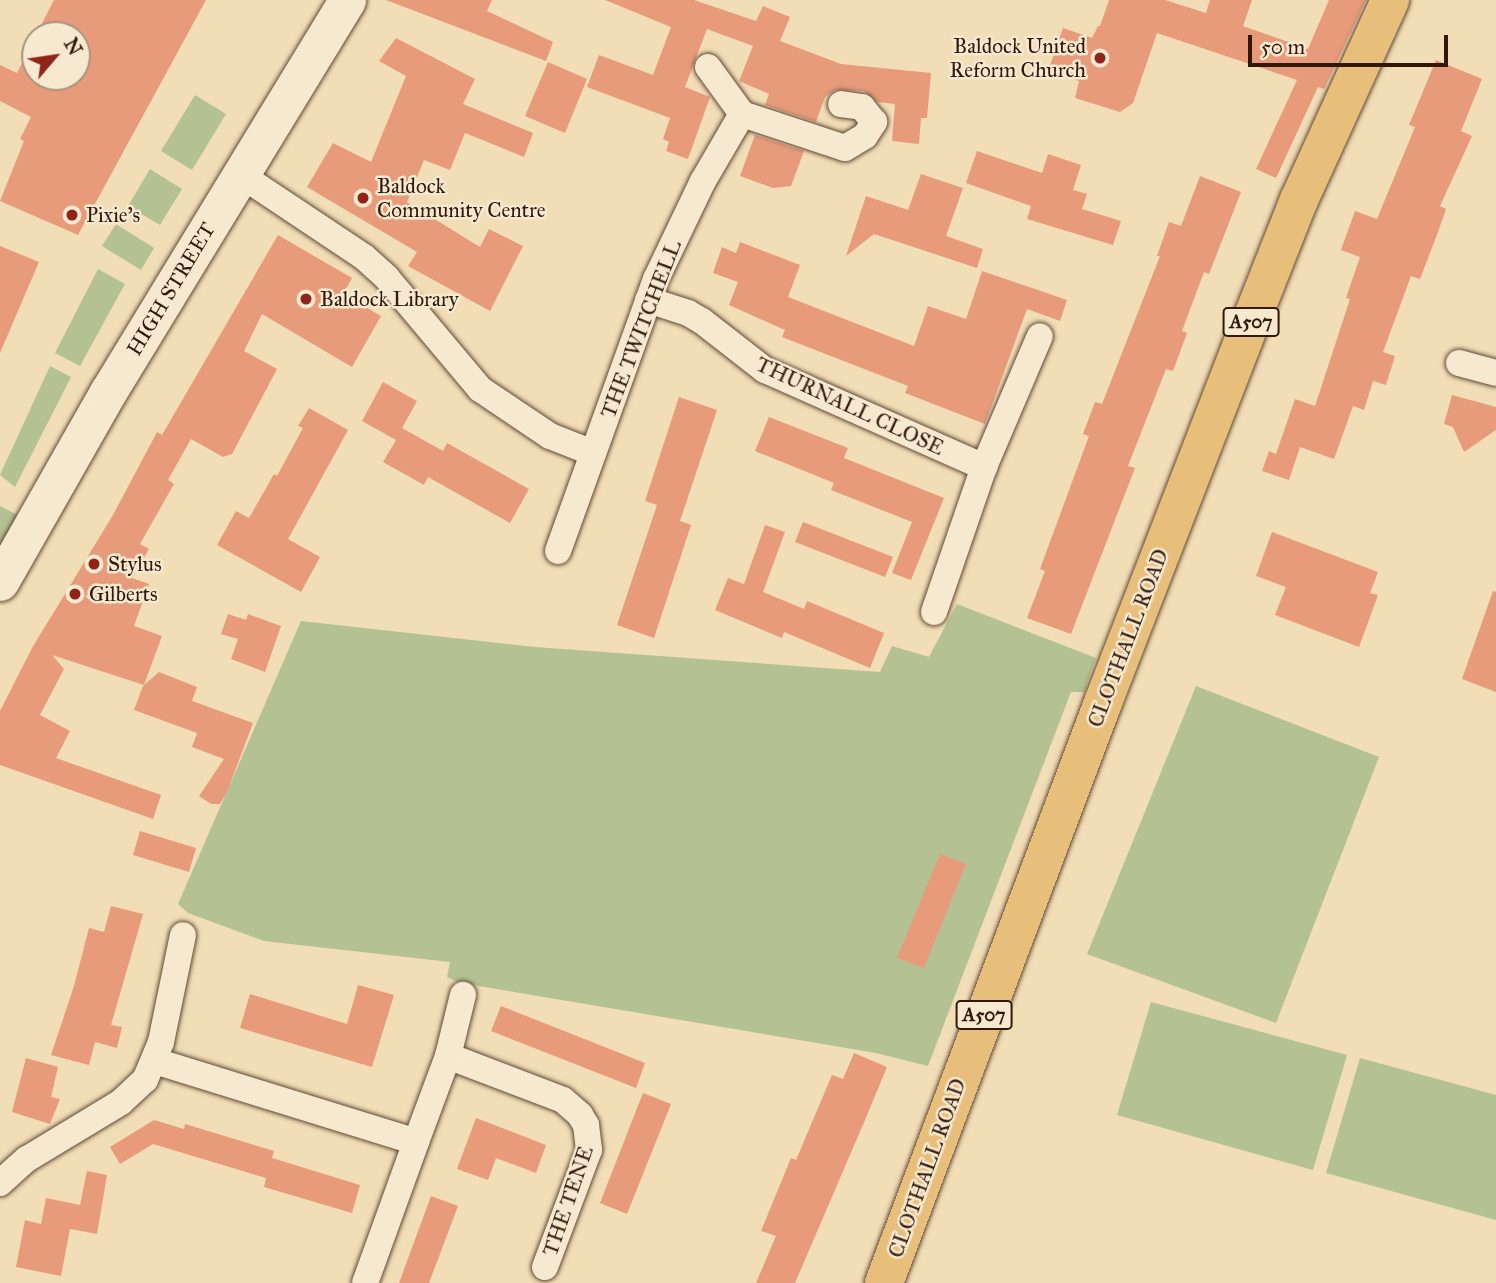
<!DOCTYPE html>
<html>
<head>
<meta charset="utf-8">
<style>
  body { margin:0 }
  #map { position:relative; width:1496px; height:1283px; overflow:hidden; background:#f1ddb6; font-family:"IM FELL Great Primer",serif }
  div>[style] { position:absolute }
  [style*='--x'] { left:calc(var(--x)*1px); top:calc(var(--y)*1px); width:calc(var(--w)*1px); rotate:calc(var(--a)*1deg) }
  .green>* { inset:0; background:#b4c293 }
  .building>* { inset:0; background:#e79b7a }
  .roads { filter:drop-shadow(0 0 2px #614936) drop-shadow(0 0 2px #614936) }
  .street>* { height:26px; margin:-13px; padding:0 13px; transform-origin:13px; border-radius:13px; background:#f6e9d0 }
  .secondary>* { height:37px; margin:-18.5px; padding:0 18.5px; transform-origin:18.5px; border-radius:18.5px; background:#f6e9d0 }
  .primary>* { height:38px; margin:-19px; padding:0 19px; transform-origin:19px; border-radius:19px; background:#e8be7b }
  .dots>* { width:19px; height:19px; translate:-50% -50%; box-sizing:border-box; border:4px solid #f6e9d0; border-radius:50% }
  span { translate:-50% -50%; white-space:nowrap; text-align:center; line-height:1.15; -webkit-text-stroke:5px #f6e9d0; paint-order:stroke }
  .shield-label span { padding:2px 5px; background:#f6e9d0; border:2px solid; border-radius:5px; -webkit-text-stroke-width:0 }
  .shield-label { font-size:19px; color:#31180b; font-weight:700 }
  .poi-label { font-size:21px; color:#31180b }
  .right { translate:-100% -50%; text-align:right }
  .left { translate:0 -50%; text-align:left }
  .street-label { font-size:21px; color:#31180b }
  .north { position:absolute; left:21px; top:21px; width:70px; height:70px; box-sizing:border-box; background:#f6e9d0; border:2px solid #a79581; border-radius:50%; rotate:61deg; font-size:19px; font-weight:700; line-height:28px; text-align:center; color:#31180b }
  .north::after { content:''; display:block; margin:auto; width:24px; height:32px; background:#8f2418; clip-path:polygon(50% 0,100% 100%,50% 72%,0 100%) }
  .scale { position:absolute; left:1248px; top:35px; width:200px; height:32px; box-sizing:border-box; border:4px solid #31180b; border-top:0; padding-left:9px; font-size:21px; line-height:24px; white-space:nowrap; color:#31180b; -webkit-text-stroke:5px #f6e9d0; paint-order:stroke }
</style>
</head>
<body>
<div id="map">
  <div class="green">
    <i style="clip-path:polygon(195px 95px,226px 114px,192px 170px,161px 151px)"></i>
    <i style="clip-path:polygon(150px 169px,182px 189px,160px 225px,128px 206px)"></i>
    <i style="clip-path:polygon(116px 224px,154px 248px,141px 270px,102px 246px)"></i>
    <i style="clip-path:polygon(98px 269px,125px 284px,80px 366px,55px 353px)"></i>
    <i style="clip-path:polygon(50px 366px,71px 377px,15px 487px,0 475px)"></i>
    <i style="clip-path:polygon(0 506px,23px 518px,0 558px)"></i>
    <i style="clip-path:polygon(957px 604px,1096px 658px,1084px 692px,1071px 692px,928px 1066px,876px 1053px,461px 983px,447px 977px,450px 962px,264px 941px,188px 913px,178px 904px,301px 621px,535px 647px,880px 672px,892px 646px,929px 657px)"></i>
    <i style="clip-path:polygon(1196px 686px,1379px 757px,1276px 1023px,1087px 954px)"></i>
    <i style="clip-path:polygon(1151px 1002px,1347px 1055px,1313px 1170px,1117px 1115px)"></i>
    <i style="clip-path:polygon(1360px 1058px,1496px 1095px,1496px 1220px,1326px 1173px)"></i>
  </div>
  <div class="building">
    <i style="clip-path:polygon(54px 0,206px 0,78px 235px,0 201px,24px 141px,20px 139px,31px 117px,0 101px,0 65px,17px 73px,35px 37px,35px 77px,77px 77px,77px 35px,36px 35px)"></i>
    <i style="clip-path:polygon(386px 0,492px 0,487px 11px,553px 42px,546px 61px)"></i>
    <i style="clip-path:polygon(605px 0,694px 0,756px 21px,763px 6px,790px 17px,780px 41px,841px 64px,931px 73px,927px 118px,921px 118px,919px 144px,892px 141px,895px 104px,878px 102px,864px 91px,835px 90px,825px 97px,816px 122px,765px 105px,769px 94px,739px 81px,753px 46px,707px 29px,685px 87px,710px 97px,688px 159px,666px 151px,669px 142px,663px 139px,670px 118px,587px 87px,599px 55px,653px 75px,671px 27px)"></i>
    <i style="clip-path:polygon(1109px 0,1165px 0,1206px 13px,1210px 0,1252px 0,1243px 26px,1308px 49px,1329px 0,1366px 0,1324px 89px,1318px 87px,1276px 178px,1256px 169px,1297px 80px,1157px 33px,1133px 103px,1120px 112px,1075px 98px,1079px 81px,1048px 71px,1063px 28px,1092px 38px,1098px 26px,1100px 26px)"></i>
    <i style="clip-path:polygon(396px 38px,475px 79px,463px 104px,533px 133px,524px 157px,465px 133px,450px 170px,424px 160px,407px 202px,480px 247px,489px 229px,523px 246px,490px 311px,408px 266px,417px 252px,307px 187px,333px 143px,371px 162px,406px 76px,379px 61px)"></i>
    <i style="clip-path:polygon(1436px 60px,1482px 79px,1461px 131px,1472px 136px,1440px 206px,1446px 209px,1438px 232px,1420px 279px,1411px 276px,1383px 352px,1395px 356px,1386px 385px,1373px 381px,1364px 410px,1353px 406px,1334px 459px,1300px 447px,1289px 480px,1262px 471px,1269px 451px,1276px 454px,1295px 399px,1315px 406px,1350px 299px,1346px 298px,1360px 257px,1341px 250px,1355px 211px,1377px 219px,1415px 127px,1409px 125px)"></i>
    <i style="clip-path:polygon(548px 62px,587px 79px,565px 133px,525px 116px)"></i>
    <i style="clip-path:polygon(755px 135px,804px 151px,791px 186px,773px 188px,740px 176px)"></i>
    <i style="clip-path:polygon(977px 151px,1042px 173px,1048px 154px,1081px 165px,1073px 190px,1087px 194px,1082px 209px,1121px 221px,1113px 245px,1027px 219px,1031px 206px,966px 183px)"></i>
    <i style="clip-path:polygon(921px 174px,963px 188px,946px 236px,983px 249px,977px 268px,874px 234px,846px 256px,866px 196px,908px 210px)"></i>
    <i style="clip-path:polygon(1200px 176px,1241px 192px,1209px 274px,1204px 272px,1182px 331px,1187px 333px,1173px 371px,1166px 369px,1128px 466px,1135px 468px,1071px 634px,1027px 618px,1045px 571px,1040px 569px,1089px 436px,1083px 434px,1095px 402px,1102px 404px,1160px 256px,1157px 256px,1169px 222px,1181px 226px)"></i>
    <i style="clip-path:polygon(278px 235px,352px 278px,343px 294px,381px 316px,352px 367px,262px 314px,244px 351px,277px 369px,232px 454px,223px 457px,191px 439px,168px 480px,174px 484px,140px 544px,149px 549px,132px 578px,149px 584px,134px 626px,162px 636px,144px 685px,52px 655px,64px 669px,40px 715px,70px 731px,56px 758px,161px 795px,153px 819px,0 765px,0 711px,32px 648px,113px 515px,157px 432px,162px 435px)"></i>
    <i style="clip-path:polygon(740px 242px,800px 265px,788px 297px,914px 346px,928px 306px,966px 319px,982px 271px,1067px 300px,1060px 321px,1027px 309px,985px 424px,905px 393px,908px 386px,782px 337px,785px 330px,729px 305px,738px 282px,713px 273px,722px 247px,736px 253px)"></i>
    <i style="clip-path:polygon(0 246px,39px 262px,0 353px)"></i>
    <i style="clip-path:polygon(383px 382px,417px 401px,402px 428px,443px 451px,447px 443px,529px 489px,510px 523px,428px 477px,424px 485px,383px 462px,396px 440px,362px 421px)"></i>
    <i style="clip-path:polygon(1452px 395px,1496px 407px,1496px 430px,1464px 452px,1453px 427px,1444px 424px)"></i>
    <i style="clip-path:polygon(679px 397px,717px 410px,680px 521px,691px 525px,654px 638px,617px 625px,657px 505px,645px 501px)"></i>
    <i style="clip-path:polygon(309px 408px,348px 430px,288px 539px,320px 557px,301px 592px,217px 545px,236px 511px,249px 518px,274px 474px,277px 476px,303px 428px,298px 426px)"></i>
    <i style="clip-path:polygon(769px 417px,848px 448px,844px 458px,944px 498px,911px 580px,892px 573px,912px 522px,831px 490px,834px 483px,755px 451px)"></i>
    <i style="clip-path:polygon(803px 522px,893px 557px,885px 577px,795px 542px)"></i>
    <i style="clip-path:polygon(765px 525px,785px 532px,763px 592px,804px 609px,807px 601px,884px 633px,870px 668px,784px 632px,782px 638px,715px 610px,728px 578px,744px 584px)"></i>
    <i style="clip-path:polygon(1272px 532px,1378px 572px,1370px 593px,1378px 595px,1359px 647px,1275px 615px,1286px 587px,1256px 576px)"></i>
    <i style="clip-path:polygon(1493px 591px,1496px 592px,1496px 692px,1462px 679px)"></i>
    <i style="clip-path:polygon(228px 614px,246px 620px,248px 614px,281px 626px,265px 672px,231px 659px,238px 639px,221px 634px)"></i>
    <i style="clip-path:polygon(159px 672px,197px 687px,192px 701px,253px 723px,227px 792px,220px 804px,211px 804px,199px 796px,224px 759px,192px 747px,197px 733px,134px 710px,143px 686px)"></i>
    <i style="clip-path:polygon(140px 831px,196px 848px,189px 872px,133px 855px)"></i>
    <i style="clip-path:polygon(940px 854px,966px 864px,924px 968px,897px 958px)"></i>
    <i style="clip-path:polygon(111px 906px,143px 914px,111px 1025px,122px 1027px,117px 1048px,95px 1042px,89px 1065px,51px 1055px,74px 986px,89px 928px,104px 932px)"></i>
    <i style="clip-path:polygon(358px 985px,394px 995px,372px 1067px,240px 1028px,250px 994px,347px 1024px)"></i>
    <i style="clip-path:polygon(501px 1006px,645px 1063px,636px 1088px,491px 1031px)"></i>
    <i style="clip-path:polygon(854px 1053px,887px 1067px,865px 1120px,795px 1283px,756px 1283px,776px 1236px,761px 1231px,791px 1158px,796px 1160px,832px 1075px,843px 1079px)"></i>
    <i style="clip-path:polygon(26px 1058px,58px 1067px,51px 1097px,60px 1099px,50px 1124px,12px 1112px)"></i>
    <i style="clip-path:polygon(643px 1093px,671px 1104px,627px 1214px,600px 1203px)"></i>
    <i style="clip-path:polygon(476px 1118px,546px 1145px,536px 1173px,496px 1158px,488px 1180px,457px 1169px)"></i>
    <i style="clip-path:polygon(154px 1120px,184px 1129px,185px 1124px,274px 1151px,272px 1158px,360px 1185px,352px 1213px,264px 1187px,266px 1178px,153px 1144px,120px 1164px,110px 1147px)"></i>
    <i style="clip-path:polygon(87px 1171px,107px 1175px,97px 1234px,70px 1229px,61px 1276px,16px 1267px,25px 1220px,41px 1224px,46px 1198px,80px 1205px)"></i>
    <i style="clip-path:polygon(431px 1196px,458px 1206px,429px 1283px,399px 1283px)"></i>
  </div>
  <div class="roads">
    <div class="street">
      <i style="--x:708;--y:67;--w:58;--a:54.1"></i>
      <i style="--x:742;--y:114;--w:108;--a:18.3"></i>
      <i style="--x:845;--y:148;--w:23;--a:-31"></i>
      <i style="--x:865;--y:136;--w:17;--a:-57"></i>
      <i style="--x:874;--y:122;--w:19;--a:-129"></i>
      <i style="--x:862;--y:107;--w:21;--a:-172"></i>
      <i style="--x:241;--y:175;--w:148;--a:33.7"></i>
      <i style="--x:364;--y:257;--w:31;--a:42"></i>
      <i style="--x:387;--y:278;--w:145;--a:50"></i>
      <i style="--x:480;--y:389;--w:84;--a:33.9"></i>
      <i style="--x:550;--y:436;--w:46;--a:21.6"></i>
      <i style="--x:648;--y:300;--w:42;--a:18"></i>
      <i style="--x:688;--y:313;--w:16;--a:30"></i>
      <i style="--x:702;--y:321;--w:80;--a:37.9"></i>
      <i style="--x:765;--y:370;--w:240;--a:23.9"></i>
      <i style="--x:1459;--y:363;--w:38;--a:15"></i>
      <i style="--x:558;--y:551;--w:289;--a:-70.2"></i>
      <i style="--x:656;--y:279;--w:109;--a:-64.4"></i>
      <i style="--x:703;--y:181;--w:78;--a:-59.8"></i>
      <i style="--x:934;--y:612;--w:153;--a:-71"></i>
      <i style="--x:984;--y:467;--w:142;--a:-66.9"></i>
      <i style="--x:448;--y:1056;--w:123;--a:20.9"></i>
      <i style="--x:563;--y:1100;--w:23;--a:41"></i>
      <i style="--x:580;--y:1115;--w:12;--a:59"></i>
      <i style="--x:586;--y:1125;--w:25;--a:83"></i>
      <i style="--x:589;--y:1150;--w:125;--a:110.6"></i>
      <i style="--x:155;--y:1061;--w:273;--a:17.2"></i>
      <i style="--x:416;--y:1142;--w:92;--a:-69.6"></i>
      <i style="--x:448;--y:1056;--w:63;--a:-76.2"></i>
      <i style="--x:0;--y:1183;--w:36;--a:-42"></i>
      <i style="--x:27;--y:1159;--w:110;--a:-31.2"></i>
      <i style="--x:121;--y:1102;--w:33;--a:-43"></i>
      <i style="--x:145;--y:1080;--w:41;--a:-67.2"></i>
      <i style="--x:161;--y:1042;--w:109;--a:-78.4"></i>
      <i style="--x:365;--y:1283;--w:150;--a:-70.1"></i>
    </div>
    <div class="secondary">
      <i style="--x:0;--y:582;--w:219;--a:-60.4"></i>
      <i style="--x:108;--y:392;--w:459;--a:-58.6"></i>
    </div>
    <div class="primary">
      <i style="--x:884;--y:1283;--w:623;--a:-69.33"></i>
      <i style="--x:1104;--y:700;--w:412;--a:-68.8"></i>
      <i style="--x:1253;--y:316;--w:125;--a:-68.4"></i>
      <i style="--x:1299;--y:200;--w:220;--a:-65.5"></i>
    </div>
  </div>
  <div class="dots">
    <i style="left:1100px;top:58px;background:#8f2418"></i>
    <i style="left:363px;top:198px;background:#8f2418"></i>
    <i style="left:72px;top:215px;background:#8f2418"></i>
    <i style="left:306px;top:299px;background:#8f2418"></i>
    <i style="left:94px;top:564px;background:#8f2418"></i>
    <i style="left:75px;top:594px;background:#8f2418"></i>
  </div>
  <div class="shield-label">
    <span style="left:1251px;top:322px">A507</span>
    <span style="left:984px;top:1015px">A507</span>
  </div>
  <div class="poi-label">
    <span class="right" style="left:1086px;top:58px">Baldock United<br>Reform Church</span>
    <span class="left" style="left:377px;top:198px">Baldock<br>Community Centre</span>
    <span class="left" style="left:86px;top:215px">Pixie's</span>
    <span class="left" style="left:320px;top:299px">Baldock Library</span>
    <span class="left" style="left:108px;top:564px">Stylus</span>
    <span class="left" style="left:89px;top:594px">Gilberts</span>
  </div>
  <div class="street-label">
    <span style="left:171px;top:289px;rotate:-59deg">HIGH STREET</span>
    <span style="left:641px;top:329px;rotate:-69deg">THE TWITCHELL</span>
    <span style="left:850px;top:406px;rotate:25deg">THURNALL CLOSE</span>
    <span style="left:1128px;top:638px;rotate:-69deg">CLOTHALL ROAD</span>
    <span style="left:927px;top:1168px;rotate:-70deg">CLOTHALL ROAD</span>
    <span style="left:568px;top:1201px;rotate:-71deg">THE TENE</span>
  </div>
  <div class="north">N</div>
  <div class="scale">50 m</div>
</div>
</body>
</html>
